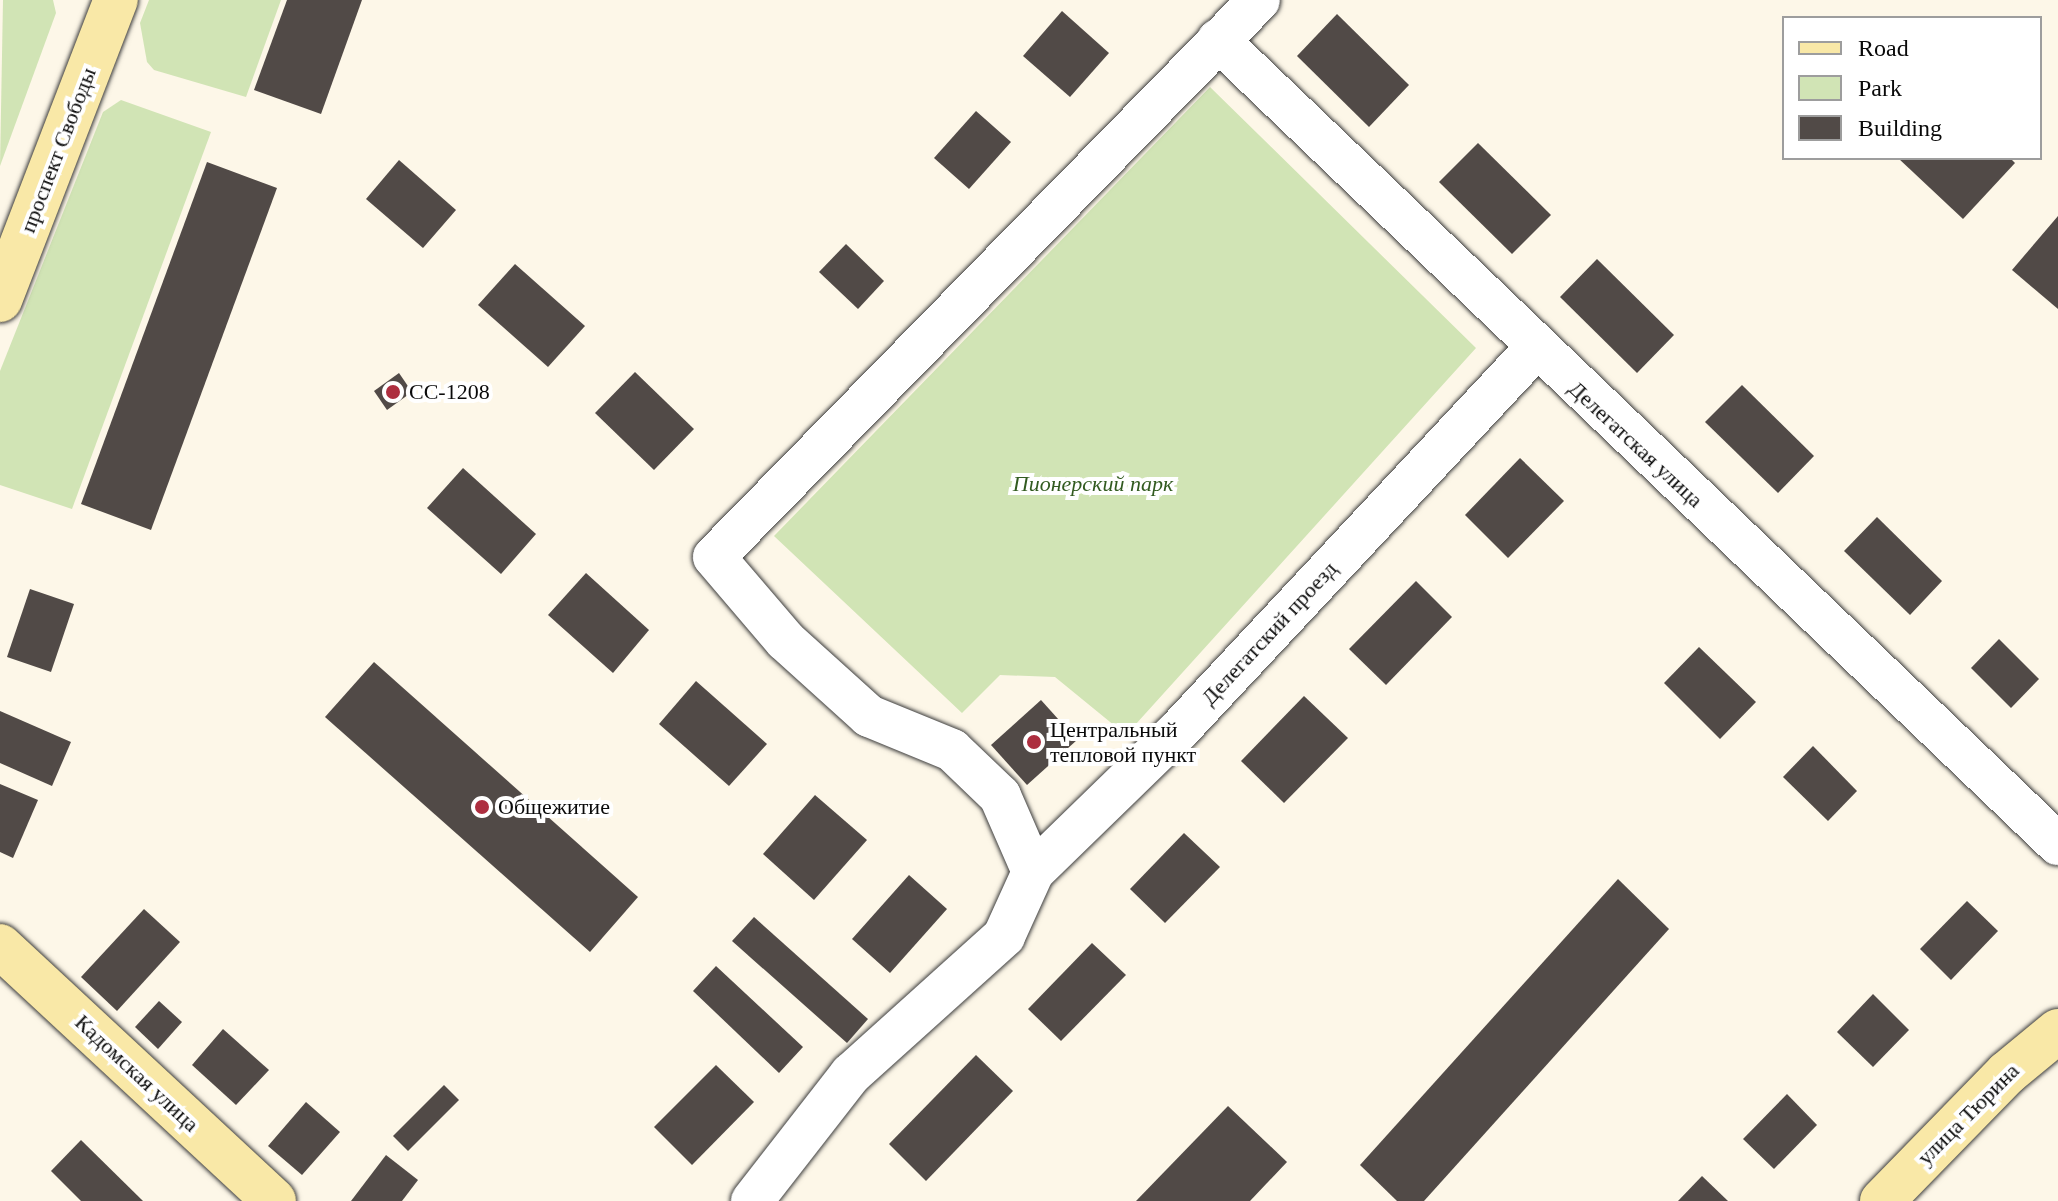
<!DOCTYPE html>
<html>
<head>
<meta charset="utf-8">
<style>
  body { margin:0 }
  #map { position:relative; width:2058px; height:1201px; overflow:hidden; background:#fdf7e8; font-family:"Times New Roman",serif }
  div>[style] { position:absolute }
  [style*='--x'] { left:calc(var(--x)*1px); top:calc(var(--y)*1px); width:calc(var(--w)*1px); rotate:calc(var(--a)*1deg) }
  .green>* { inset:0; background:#d1e4b5 }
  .building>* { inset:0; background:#514a47 }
  .roads { filter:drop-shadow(0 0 2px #3d3d3d) drop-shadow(0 0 2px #3d3d3d) }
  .street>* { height:42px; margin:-21px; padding:0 21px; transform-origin:21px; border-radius:21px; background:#fff }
  .secondary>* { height:44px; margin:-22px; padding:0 22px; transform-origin:22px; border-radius:22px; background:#f9e8a7 }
  .dots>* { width:22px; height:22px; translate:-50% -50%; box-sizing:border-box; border:4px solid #fff; border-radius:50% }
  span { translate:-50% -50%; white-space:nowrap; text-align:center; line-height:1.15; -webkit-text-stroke:8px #fff; paint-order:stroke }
  .street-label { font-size:22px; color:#0a0a0a }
  .poi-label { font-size:22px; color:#0a0a0a }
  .left { translate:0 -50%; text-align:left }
  .park-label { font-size:22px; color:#325b20; font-style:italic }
  .legend { position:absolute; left:1782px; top:16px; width:260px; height:144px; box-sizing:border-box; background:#fff; border:2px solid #9d9d9d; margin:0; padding:10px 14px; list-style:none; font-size:24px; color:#0a0a0a }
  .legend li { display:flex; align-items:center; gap:16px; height:40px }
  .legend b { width:40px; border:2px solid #9d9d9d }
</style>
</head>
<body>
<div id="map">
  <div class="green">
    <i style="clip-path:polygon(3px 0,53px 0,56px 13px,0 166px)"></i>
    <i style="clip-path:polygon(149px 0,281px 0,246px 97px,154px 70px,147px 62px,140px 23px)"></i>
    <i style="clip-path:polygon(1210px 87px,1476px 348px,1126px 735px,1055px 677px,1000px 675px,962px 713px,774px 536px)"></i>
    <i style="clip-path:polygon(121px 100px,211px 132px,72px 509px,0 485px,0 371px,103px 112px)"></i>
  </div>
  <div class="building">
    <i style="clip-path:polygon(287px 0,362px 0,321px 114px,254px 90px)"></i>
    <i style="clip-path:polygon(1062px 11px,1109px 53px,1070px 97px,1023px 56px)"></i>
    <i style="clip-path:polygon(1337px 14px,1409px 85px,1369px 127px,1297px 56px)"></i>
    <i style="clip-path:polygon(976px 111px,1011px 142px,969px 189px,934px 158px)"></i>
    <i style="clip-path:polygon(1478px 143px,1551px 215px,1512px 254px,1439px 182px)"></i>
    <i style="clip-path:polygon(1898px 158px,2010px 158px,2015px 163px,1963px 219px)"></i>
    <i style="clip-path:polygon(399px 160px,456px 210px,423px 248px,366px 199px)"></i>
    <i style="clip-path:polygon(207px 162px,277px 188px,151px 530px,81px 504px)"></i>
    <i style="clip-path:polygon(2058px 216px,2058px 309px,2012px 270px)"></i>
    <i style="clip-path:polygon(846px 244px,884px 281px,858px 309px,819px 272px)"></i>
    <i style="clip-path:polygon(1597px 259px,1674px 335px,1637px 373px,1560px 297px)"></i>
    <i style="clip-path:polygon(515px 264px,585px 326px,548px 367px,478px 305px)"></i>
    <i style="clip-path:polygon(635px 372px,694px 429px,654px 470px,595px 413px)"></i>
    <i style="clip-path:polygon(399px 373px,412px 392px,387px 410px,374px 391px)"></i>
    <i style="clip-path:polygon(1742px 385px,1814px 456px,1778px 493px,1705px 422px)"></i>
    <i style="clip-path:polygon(1520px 458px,1564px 501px,1508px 558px,1465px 515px)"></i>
    <i style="clip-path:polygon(463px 468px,536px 534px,501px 574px,427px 508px)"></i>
    <i style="clip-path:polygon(1877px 517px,1942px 581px,1910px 615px,1844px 551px)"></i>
    <i style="clip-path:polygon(586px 573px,649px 630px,613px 673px,548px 615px)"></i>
    <i style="clip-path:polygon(1416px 581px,1452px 617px,1386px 685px,1349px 649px)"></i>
    <i style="clip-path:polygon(30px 589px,74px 604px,51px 672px,7px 657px)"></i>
    <i style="clip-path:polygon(1999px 639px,2039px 679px,2011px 708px,1971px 668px)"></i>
    <i style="clip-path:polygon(1699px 647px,1756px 702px,1720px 739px,1664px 683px)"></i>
    <i style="clip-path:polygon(374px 662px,638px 897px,590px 952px,325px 717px)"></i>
    <i style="clip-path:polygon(696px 681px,767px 744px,729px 786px,659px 724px)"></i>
    <i style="clip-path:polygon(1304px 696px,1348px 738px,1284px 803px,1241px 761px)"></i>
    <i style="clip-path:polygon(1041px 700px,1077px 740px,1027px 785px,991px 745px)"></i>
    <i style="clip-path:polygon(0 711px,71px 742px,52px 786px,0 763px)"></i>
    <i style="clip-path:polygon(1813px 746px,1857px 791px,1828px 821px,1783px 777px)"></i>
    <i style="clip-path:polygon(0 784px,38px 800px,13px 858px,0 852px)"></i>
    <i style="clip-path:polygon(815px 795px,867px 840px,814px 900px,763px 854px)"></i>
    <i style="clip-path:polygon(1184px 833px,1220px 867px,1165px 923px,1130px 889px)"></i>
    <i style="clip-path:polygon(909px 875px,947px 909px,890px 973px,852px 939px)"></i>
    <i style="clip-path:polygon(1618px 879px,1669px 929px,1424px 1201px,1397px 1201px,1360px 1165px)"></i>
    <i style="clip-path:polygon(1967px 901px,1998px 931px,1951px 980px,1920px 949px)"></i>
    <i style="clip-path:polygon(144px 909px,180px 942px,117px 1011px,81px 977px)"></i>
    <i style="clip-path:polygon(754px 917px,868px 1019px,847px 1043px,732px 941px)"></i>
    <i style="clip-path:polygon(1092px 943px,1126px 975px,1061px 1041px,1028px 1009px)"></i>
    <i style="clip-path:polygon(716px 966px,803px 1047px,779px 1073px,693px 991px)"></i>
    <i style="clip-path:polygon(1873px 994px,1909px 1030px,1873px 1067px,1837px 1032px)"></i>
    <i style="clip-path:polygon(159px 1001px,182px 1022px,158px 1049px,135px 1027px)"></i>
    <i style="clip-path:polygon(223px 1029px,269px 1070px,236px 1105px,192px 1065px)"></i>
    <i style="clip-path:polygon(976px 1055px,1013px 1091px,926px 1181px,889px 1144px)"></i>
    <i style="clip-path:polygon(716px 1065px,754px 1102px,692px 1165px,654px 1127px)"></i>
    <i style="clip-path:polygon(444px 1085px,459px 1100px,408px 1151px,393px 1136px)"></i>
    <i style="clip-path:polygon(1787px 1094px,1817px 1125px,1774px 1169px,1743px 1139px)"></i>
    <i style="clip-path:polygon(306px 1102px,340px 1132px,302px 1175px,268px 1146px)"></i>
    <i style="clip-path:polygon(1228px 1106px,1287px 1162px,1250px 1201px,1136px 1201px)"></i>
    <i style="clip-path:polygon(81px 1140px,143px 1201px,81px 1201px,51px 1171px)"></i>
    <i style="clip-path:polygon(386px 1155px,418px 1180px,402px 1201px,351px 1201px)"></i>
    <i style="clip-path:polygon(1702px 1176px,1728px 1201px,1678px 1201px)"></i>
  </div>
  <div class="roads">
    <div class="street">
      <i style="--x:1218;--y:40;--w:1163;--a:43.75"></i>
      <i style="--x:1033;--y:872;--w:83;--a:-113.5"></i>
      <i style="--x:1000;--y:796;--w:66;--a:-136.2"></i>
      <i style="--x:952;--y:750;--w:90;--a:-157.7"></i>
      <i style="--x:869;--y:716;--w:113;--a:-137.9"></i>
      <i style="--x:785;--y:640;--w:109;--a:-130.5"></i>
      <i style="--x:714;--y:557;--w:779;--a:-45.62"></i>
      <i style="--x:752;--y:1201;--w:161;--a:-52.1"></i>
      <i style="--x:851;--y:1074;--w:206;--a:-42"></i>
      <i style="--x:1004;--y:936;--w:70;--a:-65.6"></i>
      <i style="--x:1033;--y:872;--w:204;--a:-44.2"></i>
      <i style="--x:1179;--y:730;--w:521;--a:-46.94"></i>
    </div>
    <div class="secondary">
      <i style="--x:0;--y:300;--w:322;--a:-68.9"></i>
      <i style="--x:0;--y:946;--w:374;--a:42.9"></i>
      <i style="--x:1882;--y:1201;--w:179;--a:-45.7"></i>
      <i style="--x:2007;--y:1073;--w:66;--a:-39.5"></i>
    </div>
  </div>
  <div class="dots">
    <i style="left:393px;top:392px;background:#ad2e3f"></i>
    <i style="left:1034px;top:742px;background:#ad2e3f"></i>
    <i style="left:482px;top:807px;background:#ad2e3f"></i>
  </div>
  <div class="street-label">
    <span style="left:58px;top:150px;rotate:-69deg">проспект Свободы</span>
    <span style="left:1636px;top:444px;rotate:43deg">Делегатская улица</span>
    <span style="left:1269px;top:633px;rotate:-47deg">Делегатский проезд</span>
    <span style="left:137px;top:1073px;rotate:43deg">Кадомская улица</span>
    <span style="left:1968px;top:1114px;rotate:-45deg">улица Тюрина</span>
  </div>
  <div class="poi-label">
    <span class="left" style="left:409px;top:392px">СС-1208</span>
    <span class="left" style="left:1050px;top:742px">Центральный<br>тепловой пункт</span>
    <span class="left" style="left:498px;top:807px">Общежитие</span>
  </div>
  <div class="park-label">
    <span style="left:1093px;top:484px">Пионерский парк</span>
  </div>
  <ul class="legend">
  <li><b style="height:10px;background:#f9e8a7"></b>Road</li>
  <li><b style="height:22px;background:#d1e4b5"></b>Park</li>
  <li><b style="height:22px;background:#514a47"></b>Building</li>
  </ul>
</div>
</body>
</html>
